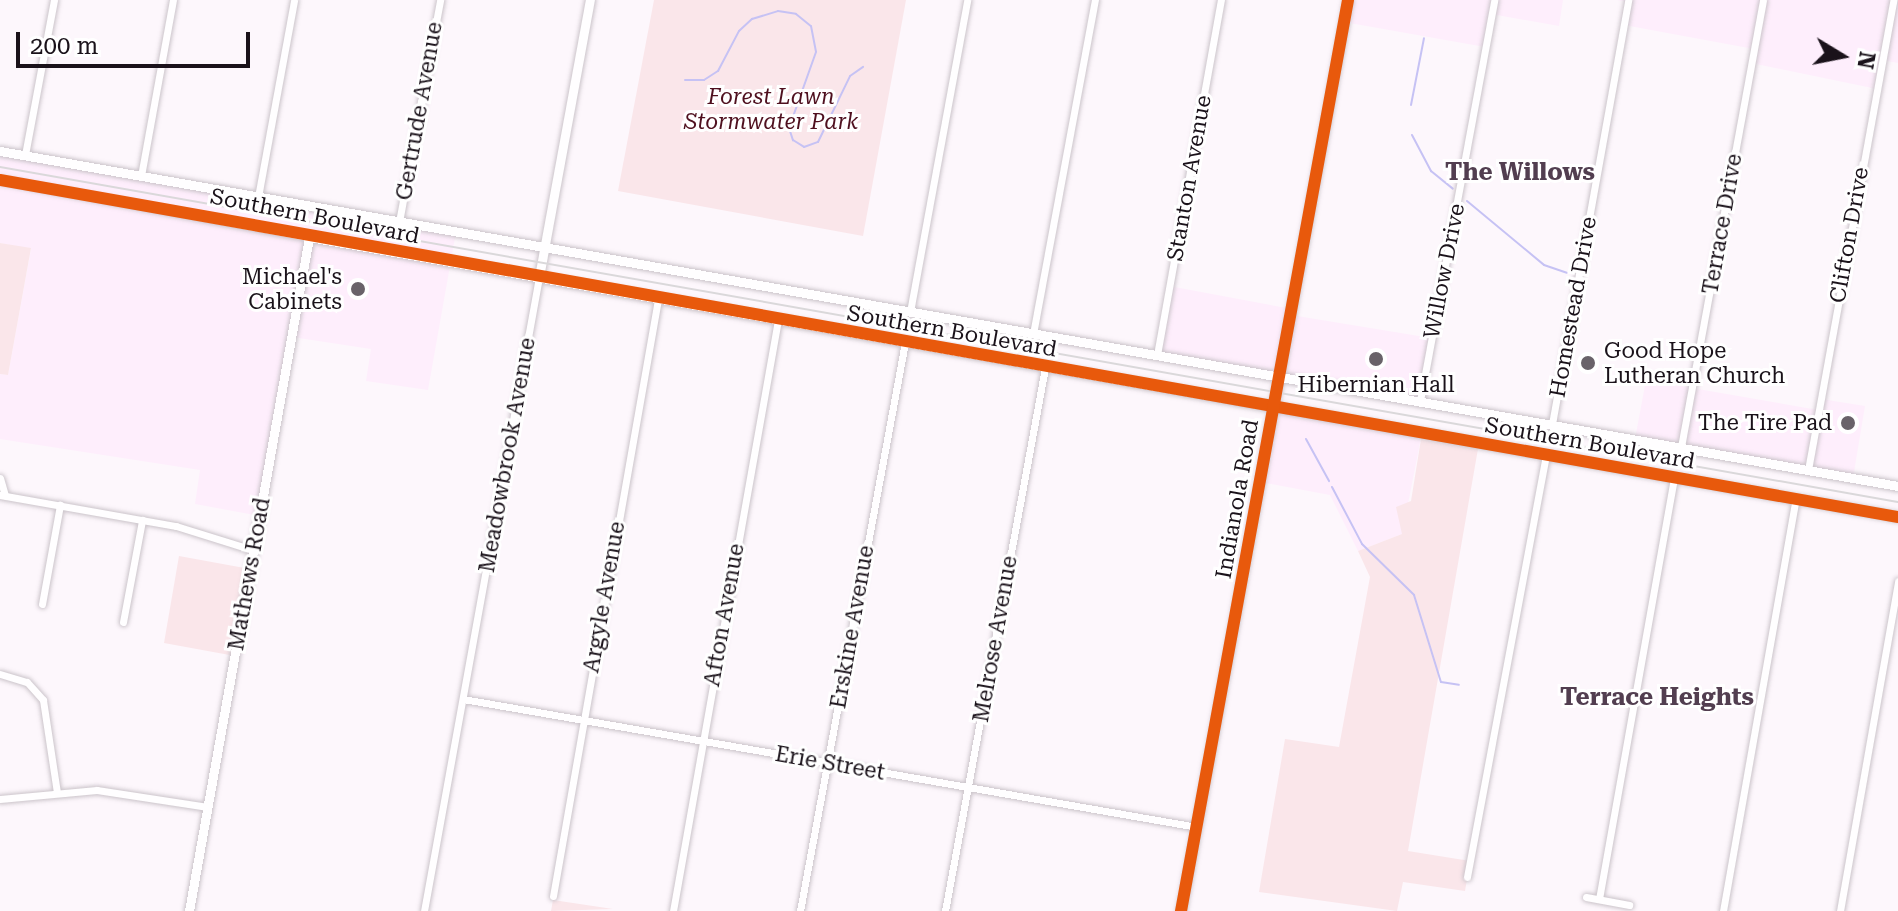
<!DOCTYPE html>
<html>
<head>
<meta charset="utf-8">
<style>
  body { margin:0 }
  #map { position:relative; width:1898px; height:911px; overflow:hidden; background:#fdf7fc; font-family:"Roboto Serif",serif }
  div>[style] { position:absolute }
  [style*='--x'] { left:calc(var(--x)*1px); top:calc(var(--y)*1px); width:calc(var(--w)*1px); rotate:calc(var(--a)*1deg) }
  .built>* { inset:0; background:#feeefc }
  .green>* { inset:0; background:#fae6ea }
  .stream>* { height:2px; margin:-1px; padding:0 1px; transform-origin:1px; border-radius:1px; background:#c6c2f4 }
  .roads { filter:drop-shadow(0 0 2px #cbc4ca) drop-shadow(0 0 2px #cbc4ca) }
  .street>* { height:7px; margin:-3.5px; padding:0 3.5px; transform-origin:3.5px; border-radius:3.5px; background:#fffeff }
  .secondary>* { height:9px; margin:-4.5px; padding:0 4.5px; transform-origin:4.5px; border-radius:4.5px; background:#fffeff }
  .rail>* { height:2px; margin:-1px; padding:0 1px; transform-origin:1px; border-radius:1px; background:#dad8da }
  .cycleway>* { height:12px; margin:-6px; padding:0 6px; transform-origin:6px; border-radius:6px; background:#e8590c }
  .dots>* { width:22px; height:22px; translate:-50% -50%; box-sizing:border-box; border:4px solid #fff; border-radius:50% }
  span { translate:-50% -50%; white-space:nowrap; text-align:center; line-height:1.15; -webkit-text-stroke:6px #fff; paint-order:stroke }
  .park-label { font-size:22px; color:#4f101f; font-style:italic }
  .street-label { font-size:22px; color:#1a121a }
  .poi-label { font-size:22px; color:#1a121a }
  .right { translate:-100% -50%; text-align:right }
  .left { translate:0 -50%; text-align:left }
  .neighbourhood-label { font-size:24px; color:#523e50; font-weight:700 }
  .north { position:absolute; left:1802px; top:16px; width:80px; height:80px; -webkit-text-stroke:6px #fff; paint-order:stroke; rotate:100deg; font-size:22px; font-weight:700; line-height:32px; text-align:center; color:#1a121a }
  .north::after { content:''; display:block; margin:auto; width:28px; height:36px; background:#1a121a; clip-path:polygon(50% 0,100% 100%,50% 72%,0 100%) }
  .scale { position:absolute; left:16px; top:32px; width:234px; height:36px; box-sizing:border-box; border:4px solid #1a121a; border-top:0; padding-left:10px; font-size:24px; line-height:28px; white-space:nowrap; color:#1a121a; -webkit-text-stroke:6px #fff; paint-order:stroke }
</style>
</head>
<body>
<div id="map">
  <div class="built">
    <i style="clip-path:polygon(1346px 0,1563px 0,1559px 26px,1491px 14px,1485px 47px,1344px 22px)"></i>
    <i style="clip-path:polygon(1617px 0,1898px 0,1898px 63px,1882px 60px,1877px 89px,1751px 63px,1754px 49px,1624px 25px,1628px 2px)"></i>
    <i style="clip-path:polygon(0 151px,456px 232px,428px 390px,366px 381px,371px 349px,292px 337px,260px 516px,195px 504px,200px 470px,0 439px,0 374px,8px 375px,31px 249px,0 243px)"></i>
    <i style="clip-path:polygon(1169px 286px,1292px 309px,1291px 315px,1431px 338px,1420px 401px,1157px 356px)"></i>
    <i style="clip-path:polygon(1646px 380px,1818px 410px,1821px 399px,1865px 406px,1853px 478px,1635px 439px)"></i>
    <i style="clip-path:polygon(1274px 406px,1422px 433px,1402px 534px,1358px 551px,1330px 495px,1260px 482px)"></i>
  </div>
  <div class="green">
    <i style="clip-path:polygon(654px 0,906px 0,863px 236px,618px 191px)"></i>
    <i style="clip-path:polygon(0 243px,31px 248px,8px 375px,0 374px)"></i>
    <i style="clip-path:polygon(1422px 433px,1479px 443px,1408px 851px,1470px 861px,1465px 891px,1403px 882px,1397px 911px,1259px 892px,1285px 739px,1339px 747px,1370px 577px,1358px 551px,1402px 534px,1396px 507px,1411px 501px)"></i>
    <i style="clip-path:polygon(179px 556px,250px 569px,235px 656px,164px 643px)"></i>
    <i style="clip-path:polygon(553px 900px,613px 909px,551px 911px)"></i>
  </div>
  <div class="stream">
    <i style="--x:685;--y:80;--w:19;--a:0"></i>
    <i style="--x:704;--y:80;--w:17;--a:-33"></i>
    <i style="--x:718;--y:71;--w:45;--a:-62.3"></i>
    <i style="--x:739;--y:31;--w:18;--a:-43"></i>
    <i style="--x:752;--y:19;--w:27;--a:-17"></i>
    <i style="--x:778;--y:11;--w:18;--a:9"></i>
    <i style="--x:796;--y:14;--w:19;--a:39"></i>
    <i style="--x:811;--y:26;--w:26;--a:79"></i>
    <i style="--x:816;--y:52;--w:81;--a:109.6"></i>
    <i style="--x:789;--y:128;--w:13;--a:72"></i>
    <i style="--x:793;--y:140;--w:13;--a:32"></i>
    <i style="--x:804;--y:147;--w:15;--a:-20"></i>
    <i style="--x:818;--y:142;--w:73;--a:-64.1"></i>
    <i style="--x:850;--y:76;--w:16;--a:-35"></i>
    <i style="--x:1411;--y:105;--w:68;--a:-79"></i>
    <i style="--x:1412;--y:135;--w:41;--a:62.2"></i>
    <i style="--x:1431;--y:171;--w:28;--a:39"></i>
    <i style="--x:1467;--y:201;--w:100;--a:39.7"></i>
    <i style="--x:1544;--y:265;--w:24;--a:19"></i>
    <i style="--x:1306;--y:439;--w:48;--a:61.3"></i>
    <i style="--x:1332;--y:487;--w:64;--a:62.2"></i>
    <i style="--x:1362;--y:544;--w:73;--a:44.4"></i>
    <i style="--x:1414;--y:595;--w:91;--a:72.8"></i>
    <i style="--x:1441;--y:682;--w:18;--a:9"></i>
  </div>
  <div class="roads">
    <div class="street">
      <i style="--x:25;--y:155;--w:158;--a:-79.4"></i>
      <i style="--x:141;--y:176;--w:179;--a:-79.7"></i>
      <i style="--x:0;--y:180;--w:314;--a:10.5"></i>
      <i style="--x:258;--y:197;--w:200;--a:-79.6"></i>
      <i style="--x:399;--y:222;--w:226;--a:-79.5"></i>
      <i style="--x:910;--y:312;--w:317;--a:-79.6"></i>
      <i style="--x:1033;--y:334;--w:340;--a:-79.5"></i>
      <i style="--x:1157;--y:355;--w:361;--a:-79.8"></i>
      <i style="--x:1420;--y:401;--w:408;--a:-79.5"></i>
      <i style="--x:1552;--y:424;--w:431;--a:-79.8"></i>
      <i style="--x:1681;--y:447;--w:454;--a:-79.6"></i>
      <i style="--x:1808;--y:470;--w:478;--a:-79.7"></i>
      <i style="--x:0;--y:478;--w:18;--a:74"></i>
      <i style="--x:0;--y:495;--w:179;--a:10"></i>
      <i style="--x:176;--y:526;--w:81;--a:17.3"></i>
      <i style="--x:42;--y:604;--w:101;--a:-79.7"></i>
      <i style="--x:123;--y:622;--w:104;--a:-79.4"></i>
      <i style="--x:0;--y:674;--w:28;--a:17"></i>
      <i style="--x:27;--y:682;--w:24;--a:48"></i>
      <i style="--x:43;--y:700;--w:94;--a:81.4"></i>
      <i style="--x:463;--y:699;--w:745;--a:9.89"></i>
      <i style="--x:0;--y:799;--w:97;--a:-5.3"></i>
      <i style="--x:97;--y:790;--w:112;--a:8.7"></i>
      <i style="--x:1467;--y:877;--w:429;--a:-79.4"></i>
      <i style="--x:553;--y:896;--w:606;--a:-80.02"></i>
      <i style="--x:1586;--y:897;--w:44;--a:10.5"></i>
      <i style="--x:1599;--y:899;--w:428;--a:-79.9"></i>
      <i style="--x:424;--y:911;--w:644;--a:-79.72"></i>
      <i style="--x:673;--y:911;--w:600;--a:-79.93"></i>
      <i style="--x:800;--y:911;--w:579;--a:-79.54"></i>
      <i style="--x:945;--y:911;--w:552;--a:-79.57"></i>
      <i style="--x:1723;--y:911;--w:418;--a:-80"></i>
      <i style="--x:1840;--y:911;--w:335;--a:-80"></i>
    </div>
    <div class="secondary">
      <i style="--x:0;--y:151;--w:1927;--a:10.01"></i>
      <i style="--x:539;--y:277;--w:282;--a:-79.6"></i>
      <i style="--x:189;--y:911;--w:685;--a:-79.9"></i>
      <i style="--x:309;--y:237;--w:1613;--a:9.99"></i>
      <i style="--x:1181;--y:911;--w:926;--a:-79.61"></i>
    </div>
  </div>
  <div class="rail">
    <i style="--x:0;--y:167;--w:1927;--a:10.01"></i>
  </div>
  <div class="cycleway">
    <i style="--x:0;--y:180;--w:1928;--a:10.07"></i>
    <i style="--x:1181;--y:911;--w:926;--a:-79.61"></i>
  </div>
  <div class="dots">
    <i style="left:358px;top:289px;background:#696269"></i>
    <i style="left:1376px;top:359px;background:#696269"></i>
    <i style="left:1588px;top:363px;background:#696269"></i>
    <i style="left:1848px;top:423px;background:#696269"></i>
  </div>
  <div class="park-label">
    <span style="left:771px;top:109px">Forest Lawn<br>Stormwater Park</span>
  </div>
  <div class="street-label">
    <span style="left:419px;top:111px;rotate:-80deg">Gertrude Avenue</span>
    <span style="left:1189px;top:178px;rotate:-80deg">Stanton Avenue</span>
    <span style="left:315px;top:216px;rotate:11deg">Southern Boulevard</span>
    <span style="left:1722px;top:224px;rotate:-80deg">Terrace Drive</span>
    <span style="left:1849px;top:235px;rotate:-80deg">Clifton Drive</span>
    <span style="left:1444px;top:271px;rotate:-79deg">Willow Drive</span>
    <span style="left:1573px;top:307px;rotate:-80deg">Homestead Drive</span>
    <span style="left:952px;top:331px;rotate:10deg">Southern Boulevard</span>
    <span style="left:1590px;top:443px;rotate:10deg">Southern Boulevard</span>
    <span style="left:507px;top:455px;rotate:-80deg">Meadowbrook Avenue</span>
    <span style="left:1237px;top:499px;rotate:-80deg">Indianola Road</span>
    <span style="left:249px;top:574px;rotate:-80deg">Mathews Road</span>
    <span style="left:604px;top:597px;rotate:-80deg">Argyle Avenue</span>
    <span style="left:724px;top:615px;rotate:-80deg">Afton Avenue</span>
    <span style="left:852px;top:627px;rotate:-80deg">Erskine Avenue</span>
    <span style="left:995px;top:639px;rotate:-80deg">Melrose Avenue</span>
    <span style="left:830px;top:763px;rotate:10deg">Erie Street</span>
  </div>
  <div class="poi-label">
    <span class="right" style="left:342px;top:289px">Michael's<br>Cabinets</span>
    <span class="left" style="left:1604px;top:363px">Good Hope<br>Lutheran Church</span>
    <span style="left:1376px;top:385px">Hibernian Hall</span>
    <span class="right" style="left:1832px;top:423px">The Tire Pad</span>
  </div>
  <div class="neighbourhood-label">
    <span style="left:1520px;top:173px">The Willows</span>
    <span style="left:1657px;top:698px">Terrace Heights</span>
  </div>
  <div class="north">N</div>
  <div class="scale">200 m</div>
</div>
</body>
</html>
